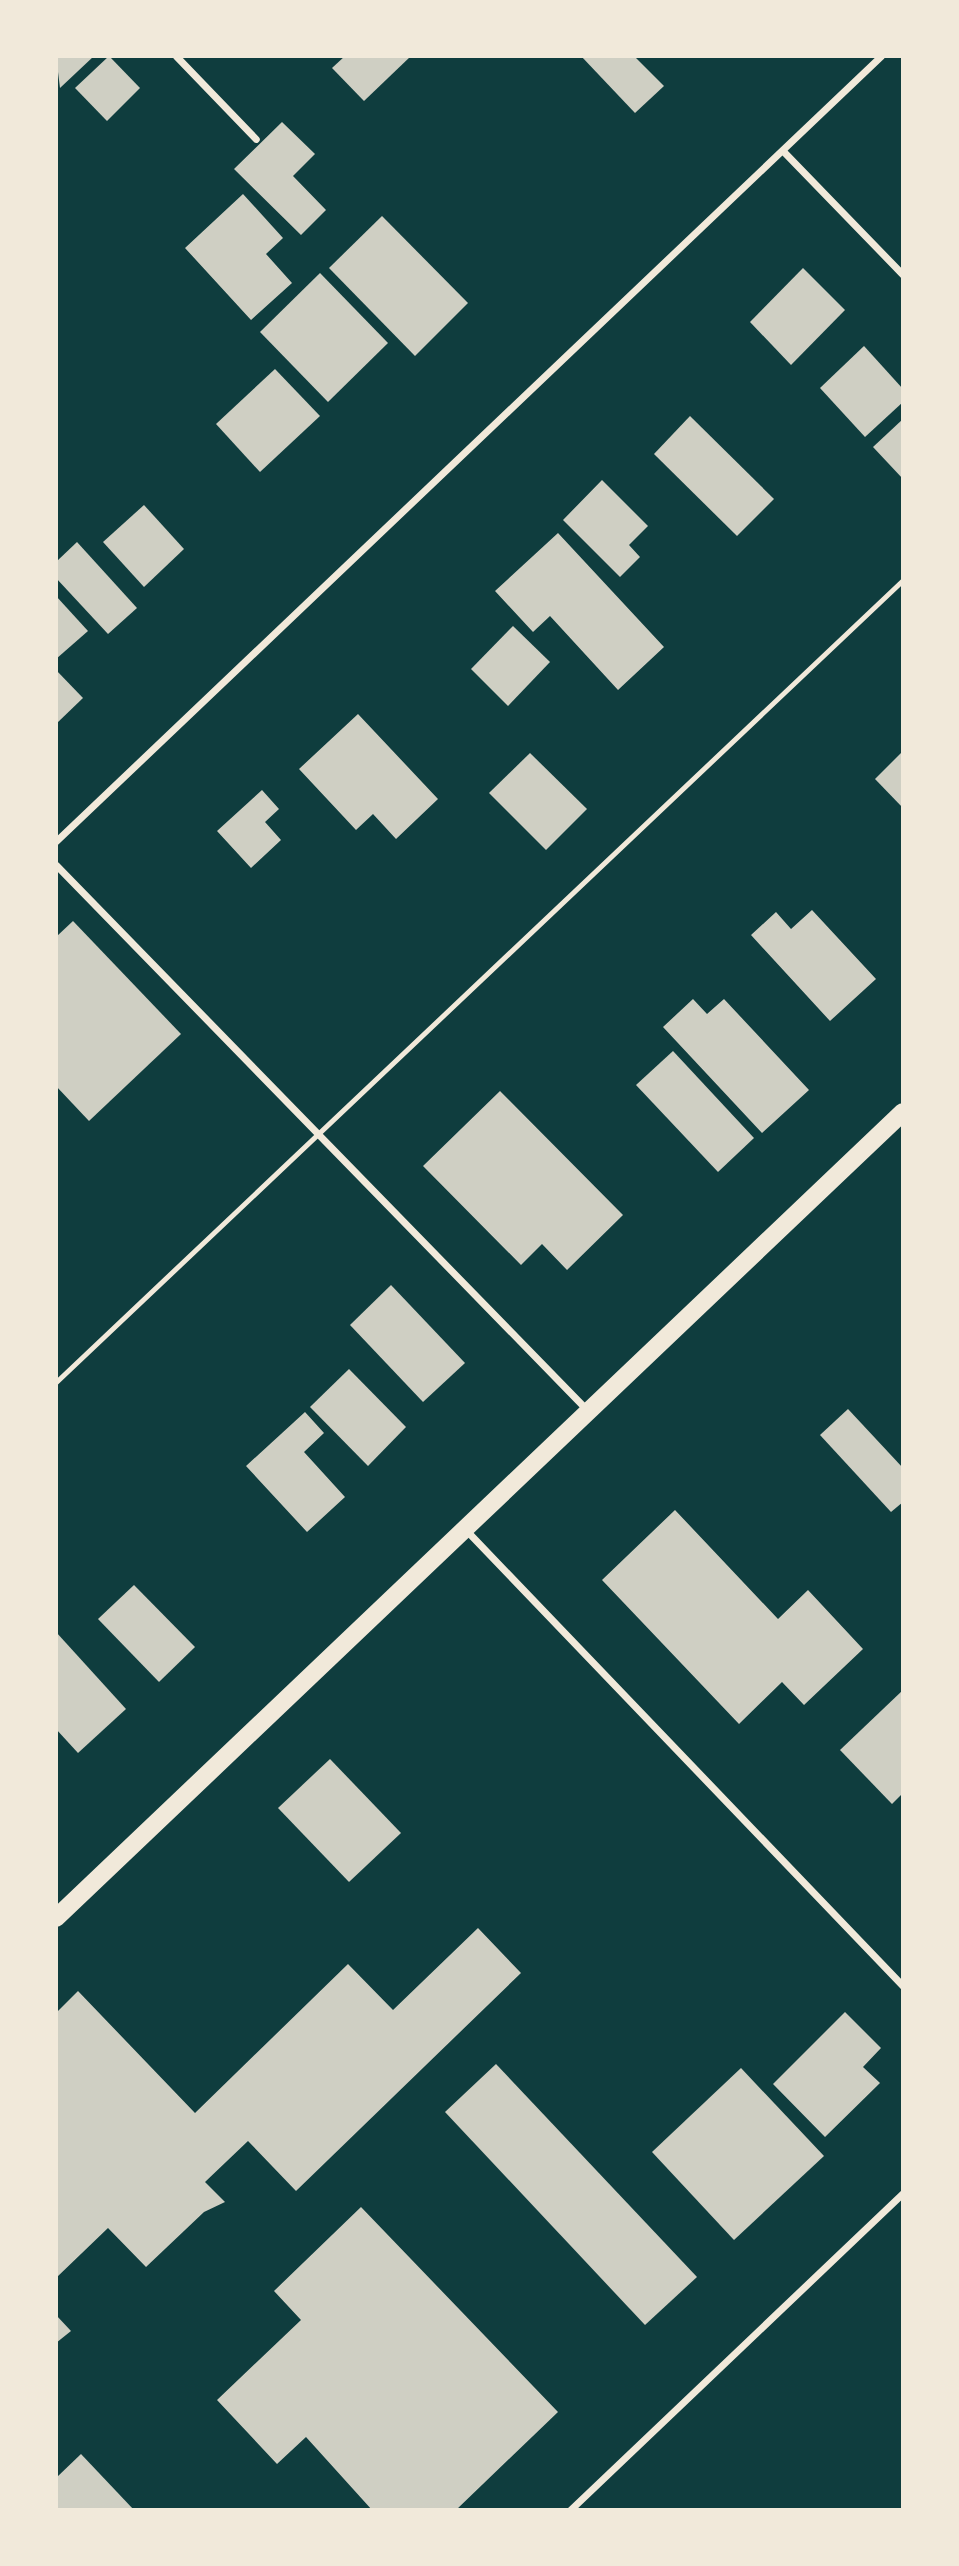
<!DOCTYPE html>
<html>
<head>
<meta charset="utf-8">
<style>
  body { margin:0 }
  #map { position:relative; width:959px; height:2566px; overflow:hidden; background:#0f3d3e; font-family:"Varela Round",sans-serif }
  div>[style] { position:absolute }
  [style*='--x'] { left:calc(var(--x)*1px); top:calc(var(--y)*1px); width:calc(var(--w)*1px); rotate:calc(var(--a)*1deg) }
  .building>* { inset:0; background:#cfcfc3 }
  .service>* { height:5px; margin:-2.5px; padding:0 2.5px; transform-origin:2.5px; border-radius:2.5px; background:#f1e9da }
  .minor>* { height:7px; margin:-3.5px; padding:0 3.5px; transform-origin:3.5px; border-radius:3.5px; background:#f1e9da }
  .primary>* { height:18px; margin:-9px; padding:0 9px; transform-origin:9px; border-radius:9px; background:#f1e9da }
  span { translate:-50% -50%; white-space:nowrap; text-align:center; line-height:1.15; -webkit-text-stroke:5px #f1e9da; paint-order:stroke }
  .frame { position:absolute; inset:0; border:58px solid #f1e9da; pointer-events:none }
</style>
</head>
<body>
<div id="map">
  <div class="building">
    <i style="clip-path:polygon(56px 56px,94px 56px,60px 88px)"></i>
    <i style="clip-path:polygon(109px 56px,140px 88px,107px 121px,75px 88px)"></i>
    <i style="clip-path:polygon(345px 56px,411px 56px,364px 101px,332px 68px)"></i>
    <i style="clip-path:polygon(581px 56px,634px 56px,664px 86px,635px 113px)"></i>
    <i style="clip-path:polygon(282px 122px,315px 154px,293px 176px,326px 210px,301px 235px,234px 169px)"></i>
    <i style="clip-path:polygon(243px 194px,283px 238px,266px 254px,292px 283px,251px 320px,185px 248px)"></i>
    <i style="clip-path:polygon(382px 216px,468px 303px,415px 356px,329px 268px)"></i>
    <i style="clip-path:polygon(803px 268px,845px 310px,791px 365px,750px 322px)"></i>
    <i style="clip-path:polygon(320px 273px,388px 343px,328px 402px,260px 332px)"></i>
    <i style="clip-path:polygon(864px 346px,903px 389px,903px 402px,865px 437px,820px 388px)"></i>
    <i style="clip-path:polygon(275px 369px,320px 416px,260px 472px,216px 424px)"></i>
    <i style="clip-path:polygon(690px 416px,774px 499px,737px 536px,654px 454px)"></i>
    <i style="clip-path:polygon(903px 419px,903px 479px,873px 447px)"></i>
    <i style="clip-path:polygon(602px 480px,648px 526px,629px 545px,640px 557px,620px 577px,563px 520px)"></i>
    <i style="clip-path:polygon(144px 505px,184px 549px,144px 587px,103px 542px)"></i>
    <i style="clip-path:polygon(558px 533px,664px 647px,618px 690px,550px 616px,533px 632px,495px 591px)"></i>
    <i style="clip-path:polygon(77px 542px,137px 608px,108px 634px,56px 578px,56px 562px)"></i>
    <i style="clip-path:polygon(56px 596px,88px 631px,56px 659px)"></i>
    <i style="clip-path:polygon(513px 626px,550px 662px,508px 706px,471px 669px)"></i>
    <i style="clip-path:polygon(56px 670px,83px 698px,56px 724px)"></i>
    <i style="clip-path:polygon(358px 714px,438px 799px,396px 839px,373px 814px,356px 830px,299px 769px)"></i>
    <i style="clip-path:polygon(903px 751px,903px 808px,875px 779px)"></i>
    <i style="clip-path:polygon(530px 753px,587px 809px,546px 850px,489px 793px)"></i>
    <i style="clip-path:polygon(262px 790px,279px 809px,265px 822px,281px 840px,251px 868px,217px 831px)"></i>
    <i style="clip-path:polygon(812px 910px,876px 979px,830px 1021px,751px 935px,776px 912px,791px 929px)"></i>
    <i style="clip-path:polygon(73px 921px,181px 1034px,89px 1121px,56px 1086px,56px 937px)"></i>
    <i style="clip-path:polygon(693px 999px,707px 1014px,724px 999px,809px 1090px,762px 1133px,663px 1027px)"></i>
    <i style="clip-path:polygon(673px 1051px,754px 1138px,718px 1172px,636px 1085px)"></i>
    <i style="clip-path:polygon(500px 1091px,623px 1215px,567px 1270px,542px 1244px,521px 1265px,423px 1166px)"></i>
    <i style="clip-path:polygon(391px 1285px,465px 1363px,423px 1402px,350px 1325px)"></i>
    <i style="clip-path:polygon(349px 1369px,406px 1427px,368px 1466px,310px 1407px)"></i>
    <i style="clip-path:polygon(848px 1409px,903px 1468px,903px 1502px,891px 1512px,820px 1435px)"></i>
    <i style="clip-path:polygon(305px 1412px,324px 1433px,304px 1452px,345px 1497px,307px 1532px,246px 1466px)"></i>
    <i style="clip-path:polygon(675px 1510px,778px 1619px,808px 1590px,863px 1649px,804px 1705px,782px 1682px,739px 1724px,602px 1580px)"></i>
    <i style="clip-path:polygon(134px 1585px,195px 1647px,159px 1682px,98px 1619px)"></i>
    <i style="clip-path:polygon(56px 1632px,126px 1709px,78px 1753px,56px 1729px)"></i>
    <i style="clip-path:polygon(903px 1690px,903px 1793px,892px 1804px,840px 1750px)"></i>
    <i style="clip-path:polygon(330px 1759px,401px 1833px,349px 1882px,278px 1808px)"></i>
    <i style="clip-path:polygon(478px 1928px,521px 1973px,296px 2191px,248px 2141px,205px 2182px,225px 2202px,204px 2212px,146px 2267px,108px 2228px,56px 2278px,56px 2013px,78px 1991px,195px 2113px,348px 1964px,393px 2010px)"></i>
    <i style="clip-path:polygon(845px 2012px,881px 2048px,863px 2067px,880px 2083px,825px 2137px,773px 2084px)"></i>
    <i style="clip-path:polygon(496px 2064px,697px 2277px,645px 2325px,445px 2112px)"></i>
    <i style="clip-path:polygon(741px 2068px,824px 2156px,734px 2240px,652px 2152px)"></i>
    <i style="clip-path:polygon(361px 2207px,558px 2412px,456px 2510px,372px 2510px,306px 2437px,277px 2464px,217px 2400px,301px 2320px,274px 2291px)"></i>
    <i style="clip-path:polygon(56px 2315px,71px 2331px,56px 2343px)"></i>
    <i style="clip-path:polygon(81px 2454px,134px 2510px,56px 2510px,56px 2478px)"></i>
  </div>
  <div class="service">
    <i style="--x:56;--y:1382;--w:1166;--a:-43.44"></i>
  </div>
  <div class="minor">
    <i style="--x:176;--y:56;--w:115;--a:46.1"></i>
    <i style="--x:783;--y:151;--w:173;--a:45.9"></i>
    <i style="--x:56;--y:841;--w:1139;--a:-43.58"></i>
    <i style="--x:56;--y:865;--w:762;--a:45.74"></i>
    <i style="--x:465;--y:1529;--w:633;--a:46.22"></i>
    <i style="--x:570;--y:2510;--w:460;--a:-43.6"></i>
  </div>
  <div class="primary">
    <i style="--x:56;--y:1918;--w:1169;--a:-43.58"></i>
  </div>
  <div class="frame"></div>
</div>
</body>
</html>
